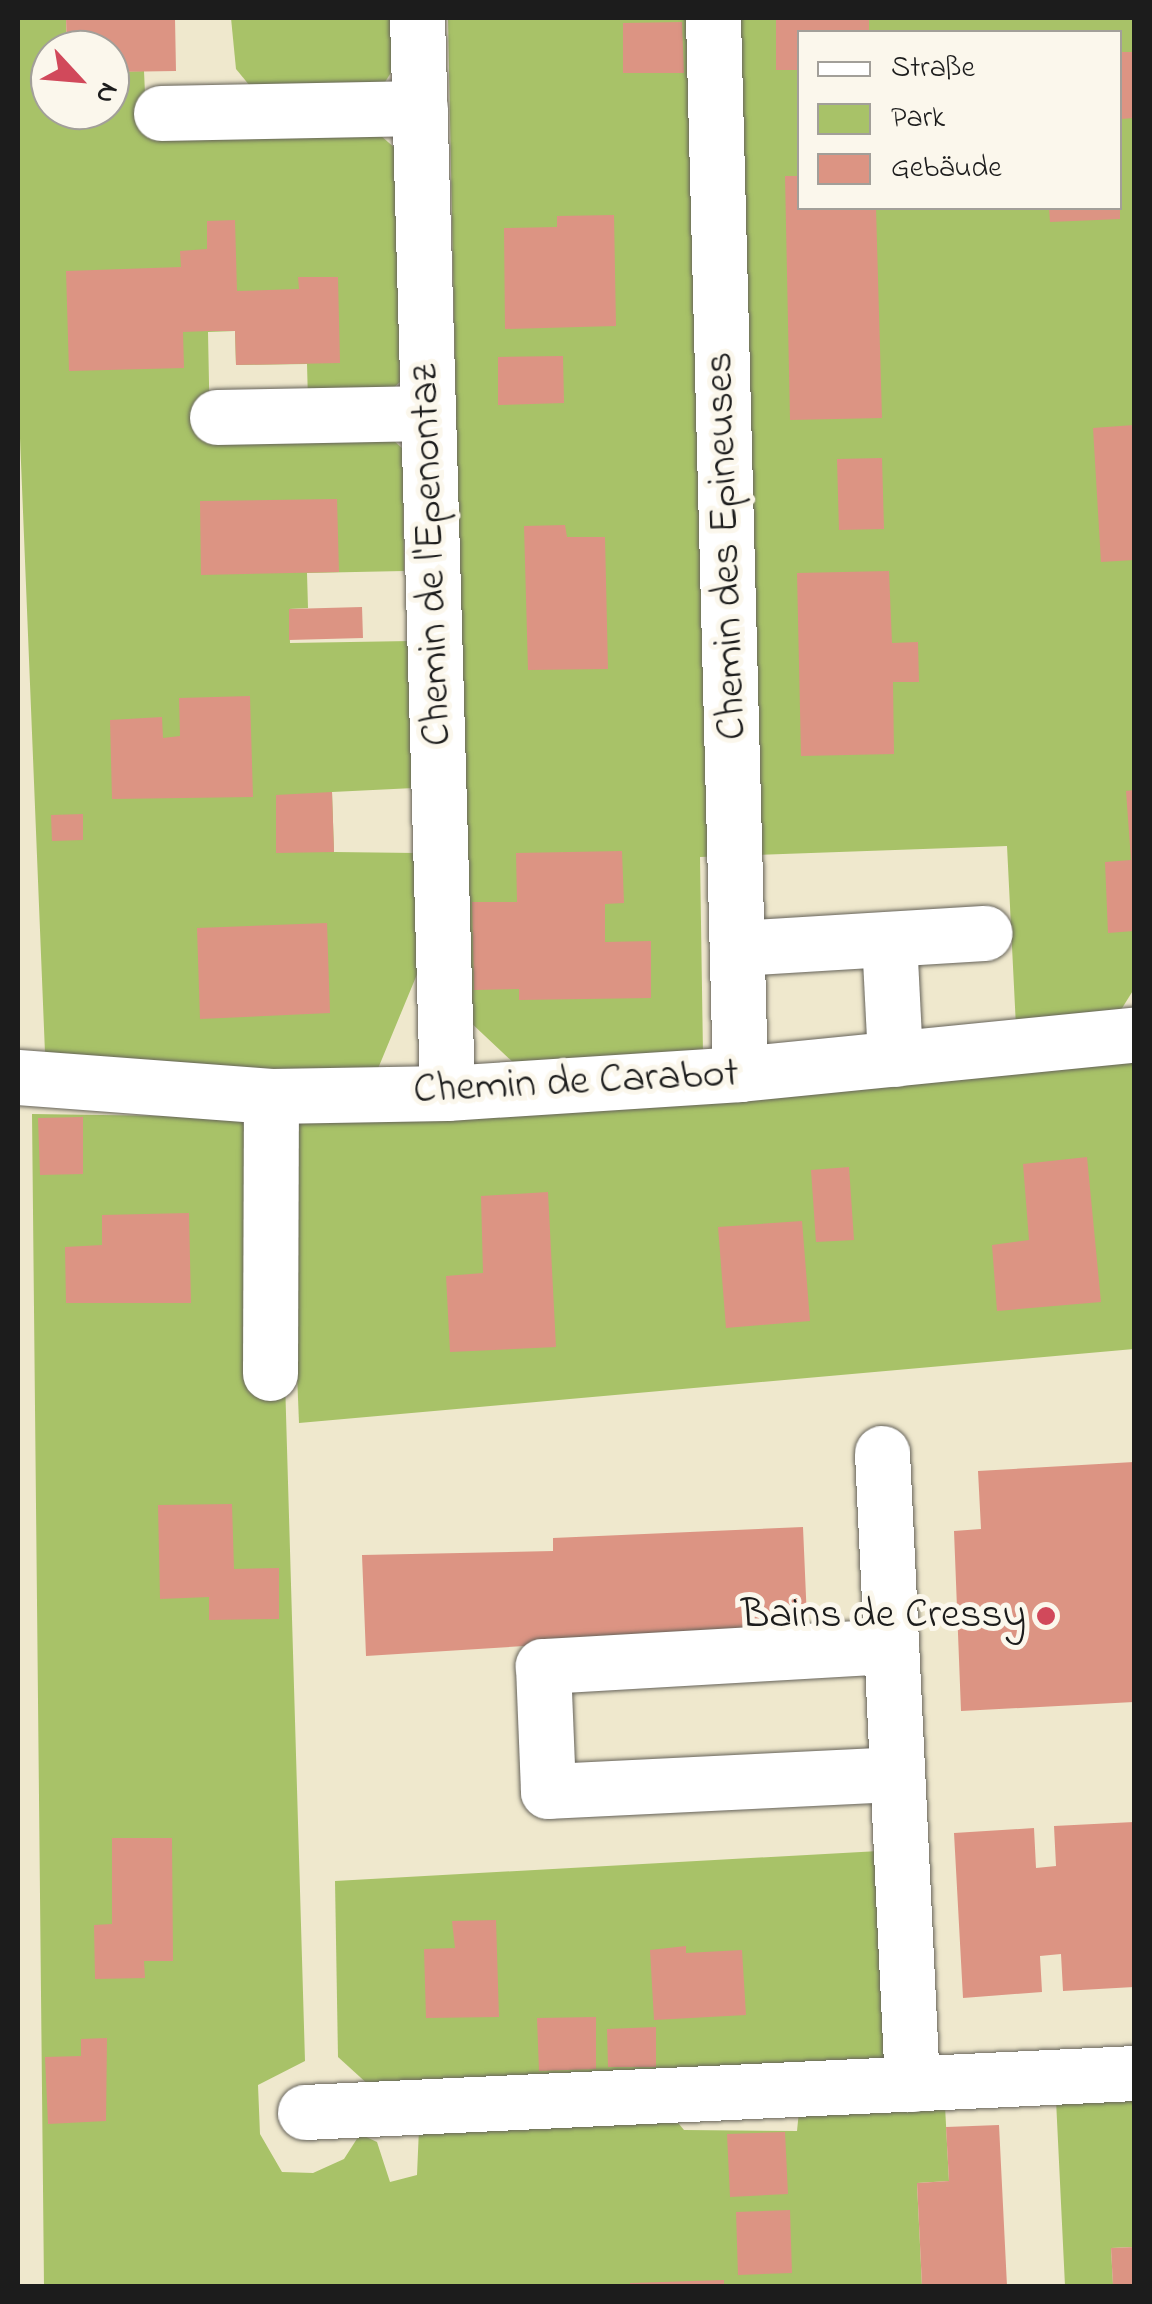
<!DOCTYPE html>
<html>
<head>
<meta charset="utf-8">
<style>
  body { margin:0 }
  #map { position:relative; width:1152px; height:2304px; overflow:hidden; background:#efe8cd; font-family:"Indie Flower",sans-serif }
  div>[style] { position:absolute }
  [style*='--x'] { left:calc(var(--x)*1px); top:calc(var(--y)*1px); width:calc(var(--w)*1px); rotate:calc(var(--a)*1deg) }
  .green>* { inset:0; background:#a8c268 }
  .building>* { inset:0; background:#dc9483 }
  .roads { filter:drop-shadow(0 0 2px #66635a) drop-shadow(0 0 2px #66635a) }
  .minor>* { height:55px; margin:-27.5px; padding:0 27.5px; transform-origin:27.5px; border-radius:27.5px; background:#fff }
  .dots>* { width:28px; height:28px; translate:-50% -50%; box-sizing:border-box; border:5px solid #fbf7ec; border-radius:50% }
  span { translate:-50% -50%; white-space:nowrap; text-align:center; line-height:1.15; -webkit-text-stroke:10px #fbf7ec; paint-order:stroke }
  .street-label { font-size:42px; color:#1c1c1c }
  .poi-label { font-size:42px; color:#1c1c1c }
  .right { translate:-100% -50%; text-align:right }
  .frame { position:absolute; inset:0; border:20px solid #1c1c1c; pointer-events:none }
  .legend { position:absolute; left:797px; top:30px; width:325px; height:180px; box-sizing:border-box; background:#fbf7ec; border:2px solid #a29f99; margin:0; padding:12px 18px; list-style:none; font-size:30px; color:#1c1c1c }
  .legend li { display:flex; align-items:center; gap:20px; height:50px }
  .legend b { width:50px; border:2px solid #a29f99 }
  .north { position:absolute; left:30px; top:30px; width:100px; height:100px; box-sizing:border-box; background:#fbf7ec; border:2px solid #a29f99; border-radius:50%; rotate:116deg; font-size:28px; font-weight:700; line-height:40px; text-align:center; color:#1c1c1c }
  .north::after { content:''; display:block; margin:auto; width:35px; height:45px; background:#d1495b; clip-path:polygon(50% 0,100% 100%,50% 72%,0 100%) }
</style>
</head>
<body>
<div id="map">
  <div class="green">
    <i style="clip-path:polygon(18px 18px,66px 18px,67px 50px,50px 50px,50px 110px,110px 110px,110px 72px,144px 71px,147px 138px,372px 128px,396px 149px,400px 382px,380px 400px,308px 401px,307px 364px,236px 365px,235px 331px,208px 332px,210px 434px,381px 429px,403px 449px,404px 571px,307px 573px,308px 608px,289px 609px,290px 643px,411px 641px,414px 788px,332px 792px,334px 852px,416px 853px,418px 972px,377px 1071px,280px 1076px,45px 1053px,20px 438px)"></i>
    <i style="clip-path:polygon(231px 18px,393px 18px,394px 68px,378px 93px,250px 86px,236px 69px)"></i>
    <i style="clip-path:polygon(evenodd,448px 18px,1134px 18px,1134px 989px,1114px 1021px,1016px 1027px,1007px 846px,700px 857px,703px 1054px,516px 1065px,468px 1020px,448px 18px,800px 32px,1120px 32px,1120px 208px,800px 208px,800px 32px)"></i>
    <i style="clip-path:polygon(1132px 1059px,1134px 1349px,299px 1423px,287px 1119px)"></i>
    <i style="clip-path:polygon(32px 1114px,240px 1117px,259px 1154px,285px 1380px,305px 2061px,258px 2085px,260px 2134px,282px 2172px,313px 2173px,344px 2159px,360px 2134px,377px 2142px,390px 2182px,417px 2175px,419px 2128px,674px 2118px,684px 2130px,797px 2131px,799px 2111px,945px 2106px,949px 2181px,917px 2183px,922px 2286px,44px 2286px)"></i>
    <i style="clip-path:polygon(879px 1851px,887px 2064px,371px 2087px,338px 2057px,335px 1881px)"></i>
    <i style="clip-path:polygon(1134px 2096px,1134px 2247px,1111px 2248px,1113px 2284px,1065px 2286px,1056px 2100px)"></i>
  </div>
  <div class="building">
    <i style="clip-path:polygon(66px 18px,175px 18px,176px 71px,110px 72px,110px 50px,67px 50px)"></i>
    <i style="clip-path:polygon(776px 18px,869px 18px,869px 32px,800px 32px,800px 70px,776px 70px)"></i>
    <i style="clip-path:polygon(682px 22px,684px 73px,623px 73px,623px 23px)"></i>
    <i style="clip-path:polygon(1120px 52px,1134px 52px,1134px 118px,1120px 119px)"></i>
    <i style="clip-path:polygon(785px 176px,800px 176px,800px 208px,876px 208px,882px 418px,790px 420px)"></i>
    <i style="clip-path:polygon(1049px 208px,1120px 208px,1120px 219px,1050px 222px)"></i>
    <i style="clip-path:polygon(614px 215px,616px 326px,505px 329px,504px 228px,557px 227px,557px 216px)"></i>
    <i style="clip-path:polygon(235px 220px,237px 291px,299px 289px,298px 277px,338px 277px,340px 363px,236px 365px,235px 331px,208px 331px,183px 332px,184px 368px,69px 371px,66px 271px,181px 267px,180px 251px,207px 249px,207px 221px)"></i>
    <i style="clip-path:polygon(563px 356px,564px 403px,498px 405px,498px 357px)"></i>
    <i style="clip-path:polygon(1134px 425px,1134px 560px,1101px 562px,1093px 428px)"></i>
    <i style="clip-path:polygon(882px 458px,884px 529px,839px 530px,837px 459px)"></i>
    <i style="clip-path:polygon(337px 499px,339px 572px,201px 575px,200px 501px)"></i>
    <i style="clip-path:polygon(565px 525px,567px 537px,605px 537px,608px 669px,528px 670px,524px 526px)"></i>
    <i style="clip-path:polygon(889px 571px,892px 643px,918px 642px,919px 682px,893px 682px,894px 754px,801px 756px,797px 573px)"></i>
    <i style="clip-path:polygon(362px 607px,363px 638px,289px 640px,289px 609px)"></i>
    <i style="clip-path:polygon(250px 696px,253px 797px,112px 799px,110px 720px,162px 717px,163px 738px,180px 736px,179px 698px)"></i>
    <i style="clip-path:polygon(1134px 790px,1134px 931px,1108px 933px,1105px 862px,1131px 860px,1126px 791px)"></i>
    <i style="clip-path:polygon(332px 792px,334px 852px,276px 853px,276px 795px)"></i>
    <i style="clip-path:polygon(83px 814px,83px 840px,52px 841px,51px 815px)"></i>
    <i style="clip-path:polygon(622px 851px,624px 903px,605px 904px,605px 942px,651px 941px,651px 998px,519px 1000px,519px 989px,474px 990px,472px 902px,517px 902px,516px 853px)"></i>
    <i style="clip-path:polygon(327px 923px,330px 1013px,200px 1019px,197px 928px)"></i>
    <i style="clip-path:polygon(83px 1117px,83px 1174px,40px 1175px,38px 1118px)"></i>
    <i style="clip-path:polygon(1087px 1157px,1101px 1302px,997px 1311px,992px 1245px,1029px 1240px,1023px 1164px)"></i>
    <i style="clip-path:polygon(849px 1167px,854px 1240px,816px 1242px,811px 1170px)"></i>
    <i style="clip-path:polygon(548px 1192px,556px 1347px,450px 1352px,446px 1276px,483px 1273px,481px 1196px)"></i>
    <i style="clip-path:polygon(189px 1213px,191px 1303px,66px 1303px,65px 1247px,102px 1245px,102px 1215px)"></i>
    <i style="clip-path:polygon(802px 1221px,810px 1321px,726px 1328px,718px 1227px)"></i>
    <i style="clip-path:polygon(1134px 1462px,1134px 1702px,961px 1711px,954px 1531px,981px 1529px,978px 1471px)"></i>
    <i style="clip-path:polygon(232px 1504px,234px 1569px,279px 1568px,279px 1619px,209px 1620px,209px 1597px,160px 1599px,158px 1505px)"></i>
    <i style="clip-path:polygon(803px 1527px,808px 1643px,557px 1644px,366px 1656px,362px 1555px,553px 1551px,553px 1538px)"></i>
    <i style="clip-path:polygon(1134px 1822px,1134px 1987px,1063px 1991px,1061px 1954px,1040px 1956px,1042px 1992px,963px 1998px,954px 1833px,1034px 1828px,1036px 1868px,1056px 1866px,1054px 1826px)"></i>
    <i style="clip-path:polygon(112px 1838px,172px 1838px,173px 1961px,144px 1961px,145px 1978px,95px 1979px,94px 1925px,112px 1924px)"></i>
    <i style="clip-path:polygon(496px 1920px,499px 2017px,426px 2018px,424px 1949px,455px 1948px,452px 1921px)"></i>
    <i style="clip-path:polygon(686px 1946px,686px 1953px,742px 1950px,746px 2015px,654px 2020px,650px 1950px)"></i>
    <i style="clip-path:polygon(596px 2017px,596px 2069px,539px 2071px,537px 2018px)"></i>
    <i style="clip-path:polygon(656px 2027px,656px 2067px,608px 2067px,607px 2029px)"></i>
    <i style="clip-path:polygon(107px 2038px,106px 2121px,48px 2124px,45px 2057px,81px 2056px,81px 2039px)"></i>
    <i style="clip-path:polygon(999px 2125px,1007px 2286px,922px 2286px,917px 2183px,949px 2181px,946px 2127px)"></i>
    <i style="clip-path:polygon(785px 2132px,788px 2194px,730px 2197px,727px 2134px)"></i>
    <i style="clip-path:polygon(790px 2210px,792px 2273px,738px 2275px,736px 2212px)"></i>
    <i style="clip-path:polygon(1134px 2247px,1134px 2286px,1113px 2286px,1111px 2248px)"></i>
    <i style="clip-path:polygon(724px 2280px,724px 2286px,631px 2286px,630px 2283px)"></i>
  </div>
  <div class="roads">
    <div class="minor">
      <i style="--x:417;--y:18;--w:1075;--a:88.4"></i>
      <i style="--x:713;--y:18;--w:1056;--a:88.54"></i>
      <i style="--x:161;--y:113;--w:259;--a:-1.1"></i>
      <i style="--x:217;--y:417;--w:211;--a:-1.1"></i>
      <i style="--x:889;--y:939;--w:120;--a:87.1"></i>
      <i style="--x:737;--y:948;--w:248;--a:-3.5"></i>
      <i style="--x:18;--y:1077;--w:254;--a:4.3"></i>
      <i style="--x:271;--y:1096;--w:176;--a:-1"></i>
      <i style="--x:447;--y:1093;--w:294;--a:-3.7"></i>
      <i style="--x:740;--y:1074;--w:396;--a:-5.7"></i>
      <i style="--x:270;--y:1373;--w:277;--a:-89.8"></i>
      <i style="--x:882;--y:1453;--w:632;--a:87.28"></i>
      <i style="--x:891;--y:1646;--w:349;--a:176.7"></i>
      <i style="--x:543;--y:1666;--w:125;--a:87.7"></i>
      <i style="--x:548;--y:1791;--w:349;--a:-2.8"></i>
      <i style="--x:305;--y:2112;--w:830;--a:-2.69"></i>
    </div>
  </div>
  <div class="dots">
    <i style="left:1046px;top:1616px;background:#d1495b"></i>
  </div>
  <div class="street-label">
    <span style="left:727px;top:546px;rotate:-92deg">Chemin des Epineuses</span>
    <span style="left:432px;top:555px;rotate:-92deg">Chemin de l'Epenontaz</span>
    <span style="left:576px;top:1083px;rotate:-3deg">Chemin de Carabot</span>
  </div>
  <div class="poi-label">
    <span class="right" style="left:1026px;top:1616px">Bains de Cressy</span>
  </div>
  <div class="frame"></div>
  <ul class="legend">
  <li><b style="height:12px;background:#fff"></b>Straße</li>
  <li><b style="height:28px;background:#a8c268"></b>Park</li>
  <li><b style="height:28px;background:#dc9483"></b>Gebäude</li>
  </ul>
  <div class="north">N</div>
</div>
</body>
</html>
